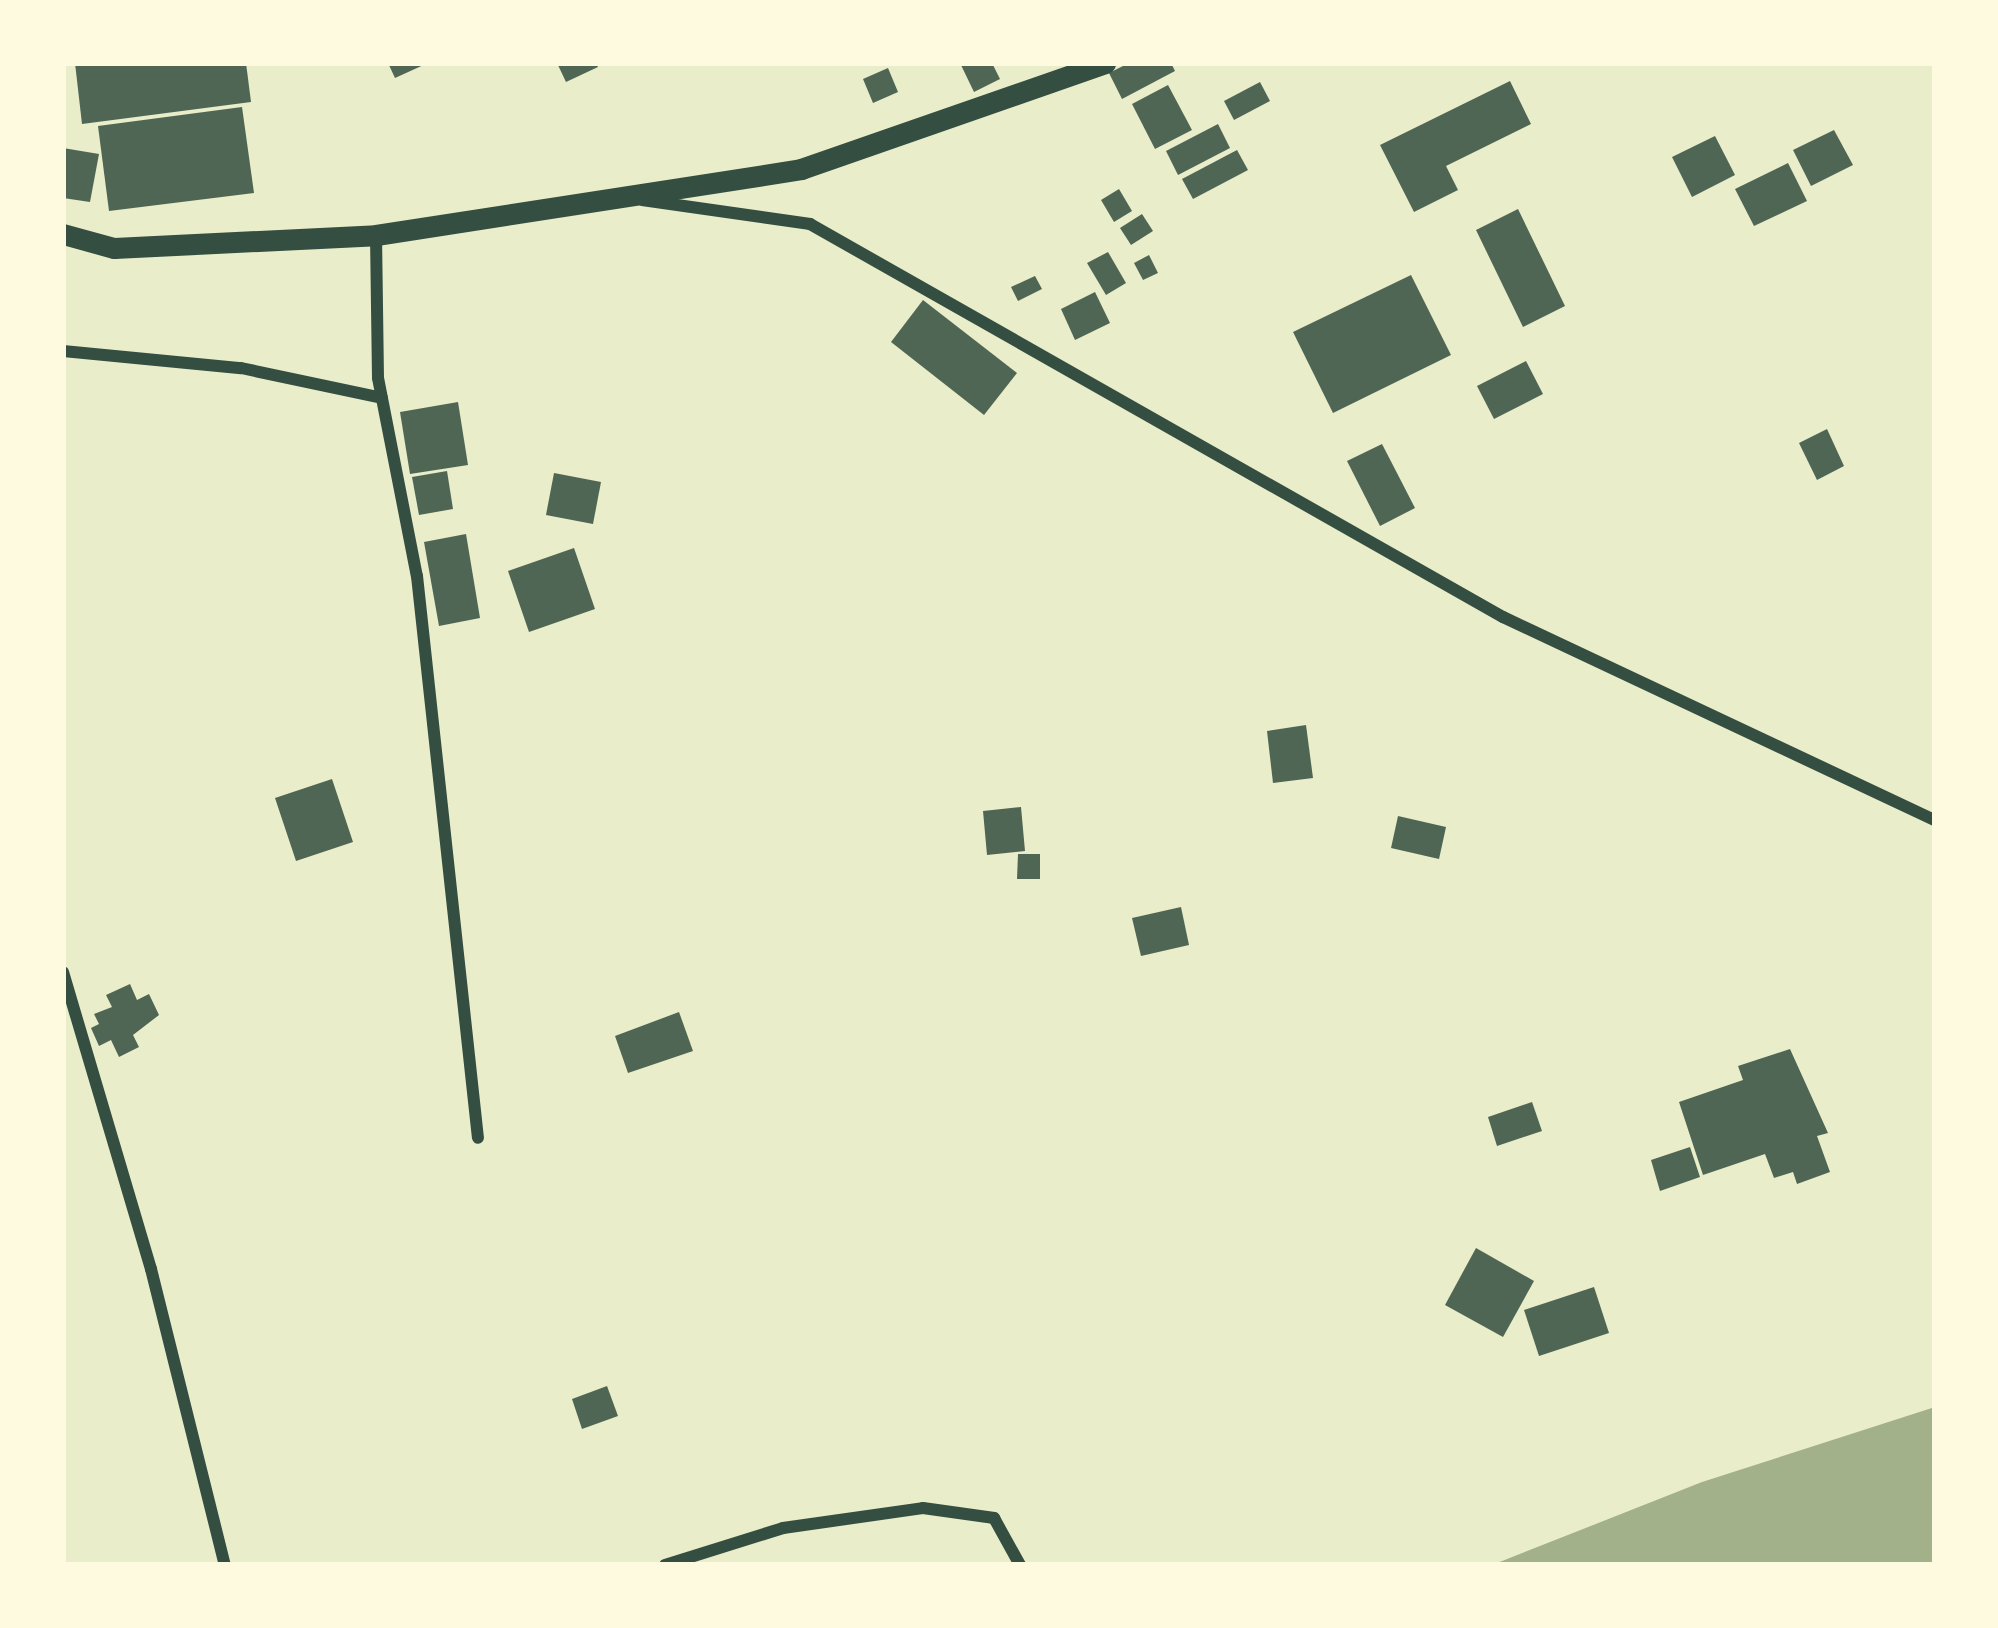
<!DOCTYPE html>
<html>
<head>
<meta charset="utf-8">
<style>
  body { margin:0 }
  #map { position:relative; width:1998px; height:1628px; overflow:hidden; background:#e9edc9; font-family:Commissioner,sans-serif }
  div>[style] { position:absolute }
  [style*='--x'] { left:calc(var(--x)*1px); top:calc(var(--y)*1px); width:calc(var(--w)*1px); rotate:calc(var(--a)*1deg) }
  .water>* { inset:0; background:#a3b18a }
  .building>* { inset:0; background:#4f6655 }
  .minor>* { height:12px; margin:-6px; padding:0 6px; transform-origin:6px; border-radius:6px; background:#344e41 }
  .tertiary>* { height:21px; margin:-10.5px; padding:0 10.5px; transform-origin:10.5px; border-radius:10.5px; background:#344e41 }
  span { translate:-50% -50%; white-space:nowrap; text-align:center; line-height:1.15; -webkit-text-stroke:12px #fefae0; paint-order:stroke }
  .frame { position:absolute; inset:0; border:66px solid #fefae0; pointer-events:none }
</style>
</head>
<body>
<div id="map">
  <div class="water">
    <i style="clip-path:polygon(1935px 1407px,1935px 1565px,1492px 1565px,1702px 1482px)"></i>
  </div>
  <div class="building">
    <i style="clip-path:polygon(75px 63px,246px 63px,251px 102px,82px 124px)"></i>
    <i style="clip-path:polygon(388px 63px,428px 63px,395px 78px)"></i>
    <i style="clip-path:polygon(557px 63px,596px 63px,598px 67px,566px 82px)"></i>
    <i style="clip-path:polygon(960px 63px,992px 63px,1000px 79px,974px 92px)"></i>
    <i style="clip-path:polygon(1129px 63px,1171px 63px,1175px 71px,1122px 99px,1109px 73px)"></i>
    <i style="clip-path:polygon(888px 68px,898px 92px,873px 103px,863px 79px)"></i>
    <i style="clip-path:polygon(1510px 81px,1531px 124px,1446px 166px,1458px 190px,1414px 212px,1380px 145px)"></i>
    <i style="clip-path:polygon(1260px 82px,1270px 101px,1234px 120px,1224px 101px)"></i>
    <i style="clip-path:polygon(1168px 85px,1192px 130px,1155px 149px,1132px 104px)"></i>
    <i style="clip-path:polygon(242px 107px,254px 193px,109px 211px,98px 126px)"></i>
    <i style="clip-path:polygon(1218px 124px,1230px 148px,1178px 175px,1166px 151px)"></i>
    <i style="clip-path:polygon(1834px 130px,1853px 165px,1811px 186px,1793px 150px)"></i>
    <i style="clip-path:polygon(1715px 136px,1735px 175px,1692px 197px,1672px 157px)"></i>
    <i style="clip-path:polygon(63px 148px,99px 154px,90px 202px,63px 198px)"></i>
    <i style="clip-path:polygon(1237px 150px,1248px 170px,1193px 199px,1182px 179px)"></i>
    <i style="clip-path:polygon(1788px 163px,1807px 201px,1754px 226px,1735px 189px)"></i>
    <i style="clip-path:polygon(1119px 189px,1132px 211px,1114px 222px,1101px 200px)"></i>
    <i style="clip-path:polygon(1518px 209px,1565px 306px,1523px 327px,1476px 230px)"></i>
    <i style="clip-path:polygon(1142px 214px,1153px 231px,1131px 245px,1120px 228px)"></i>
    <i style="clip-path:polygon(1108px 252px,1126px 283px,1106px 295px,1087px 263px)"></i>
    <i style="clip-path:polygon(1149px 255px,1158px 273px,1143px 280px,1134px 263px)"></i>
    <i style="clip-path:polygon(1411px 275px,1451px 355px,1333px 413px,1293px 332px)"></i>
    <i style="clip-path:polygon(1035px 276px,1042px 289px,1018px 301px,1011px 287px)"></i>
    <i style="clip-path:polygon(1095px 292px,1110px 323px,1075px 340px,1061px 309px)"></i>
    <i style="clip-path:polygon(923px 300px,1017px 373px,984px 415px,891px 342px)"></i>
    <i style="clip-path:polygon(1526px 361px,1543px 394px,1494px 419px,1477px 386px)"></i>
    <i style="clip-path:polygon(458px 402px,468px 465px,410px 474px,400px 412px)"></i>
    <i style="clip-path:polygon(1827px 429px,1844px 466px,1817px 480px,1799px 443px)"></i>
    <i style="clip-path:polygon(1382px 444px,1415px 508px,1380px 526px,1347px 461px)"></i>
    <i style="clip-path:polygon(447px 471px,453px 509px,419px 515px,412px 477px)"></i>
    <i style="clip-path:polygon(554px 473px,601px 482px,593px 524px,546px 515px)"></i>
    <i style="clip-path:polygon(466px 534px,480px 618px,439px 626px,424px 542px)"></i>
    <i style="clip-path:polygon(574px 548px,595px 609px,529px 632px,508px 571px)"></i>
    <i style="clip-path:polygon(1306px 725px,1313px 778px,1273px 783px,1267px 731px)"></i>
    <i style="clip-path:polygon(332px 779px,353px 842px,296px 861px,275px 798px)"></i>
    <i style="clip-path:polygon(1021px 807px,1025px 851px,987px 855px,983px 811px)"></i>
    <i style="clip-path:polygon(1398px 816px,1446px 827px,1439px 859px,1391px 848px)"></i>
    <i style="clip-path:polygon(1018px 854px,1040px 854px,1040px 879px,1017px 879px)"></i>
    <i style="clip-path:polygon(1181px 907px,1189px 945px,1141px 956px,1132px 918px)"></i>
    <i style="clip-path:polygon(130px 984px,137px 1000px,149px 994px,159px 1015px,133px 1035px,139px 1047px,119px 1057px,111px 1040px,99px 1046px,91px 1028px,99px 1024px,94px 1014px,112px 1007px,106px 995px)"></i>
    <i style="clip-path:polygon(679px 1012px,693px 1051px,628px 1073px,615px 1036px)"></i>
    <i style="clip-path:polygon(1790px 1049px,1828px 1133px,1817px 1136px,1830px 1172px,1797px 1184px,1793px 1172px,1774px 1178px,1765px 1154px,1703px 1175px,1679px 1102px,1743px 1080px,1738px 1066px)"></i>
    <i style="clip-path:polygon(1532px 1102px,1542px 1131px,1497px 1146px,1488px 1117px)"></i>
    <i style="clip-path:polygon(1690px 1147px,1700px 1177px,1660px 1191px,1651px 1160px)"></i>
    <i style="clip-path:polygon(1476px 1248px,1534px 1281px,1503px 1337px,1445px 1305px)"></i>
    <i style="clip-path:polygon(1594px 1287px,1609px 1333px,1539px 1356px,1524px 1310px)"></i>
    <i style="clip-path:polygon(607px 1386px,618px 1416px,582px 1429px,572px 1399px)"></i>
  </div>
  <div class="minor">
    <i style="--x:642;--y:200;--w:170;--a:8.1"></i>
    <i style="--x:810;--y:224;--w:797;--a:29.56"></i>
    <i style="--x:1503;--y:617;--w:477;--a:25.2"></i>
    <i style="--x:376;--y:235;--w:143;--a:89.2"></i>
    <i style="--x:378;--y:378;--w:202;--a:78.9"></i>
    <i style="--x:417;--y:576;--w:565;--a:83.81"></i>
    <i style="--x:63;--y:351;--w:179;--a:5.5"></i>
    <i style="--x:241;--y:368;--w:144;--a:12"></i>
    <i style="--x:63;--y:972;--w:310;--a:73.5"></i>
    <i style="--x:151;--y:1269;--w:305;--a:76"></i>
    <i style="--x:665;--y:1565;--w:124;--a:-17.4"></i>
    <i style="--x:783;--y:1528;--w:141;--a:-8.1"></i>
    <i style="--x:923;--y:1508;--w:72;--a:8"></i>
    <i style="--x:994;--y:1518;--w:54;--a:61"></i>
  </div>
  <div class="tertiary">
    <i style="--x:63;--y:234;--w:53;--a:15.4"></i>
    <i style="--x:114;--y:248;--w:262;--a:-2.8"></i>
    <i style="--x:376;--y:235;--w:430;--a:-8.8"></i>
    <i style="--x:801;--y:169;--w:322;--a:-19.2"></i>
  </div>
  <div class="frame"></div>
</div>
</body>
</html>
